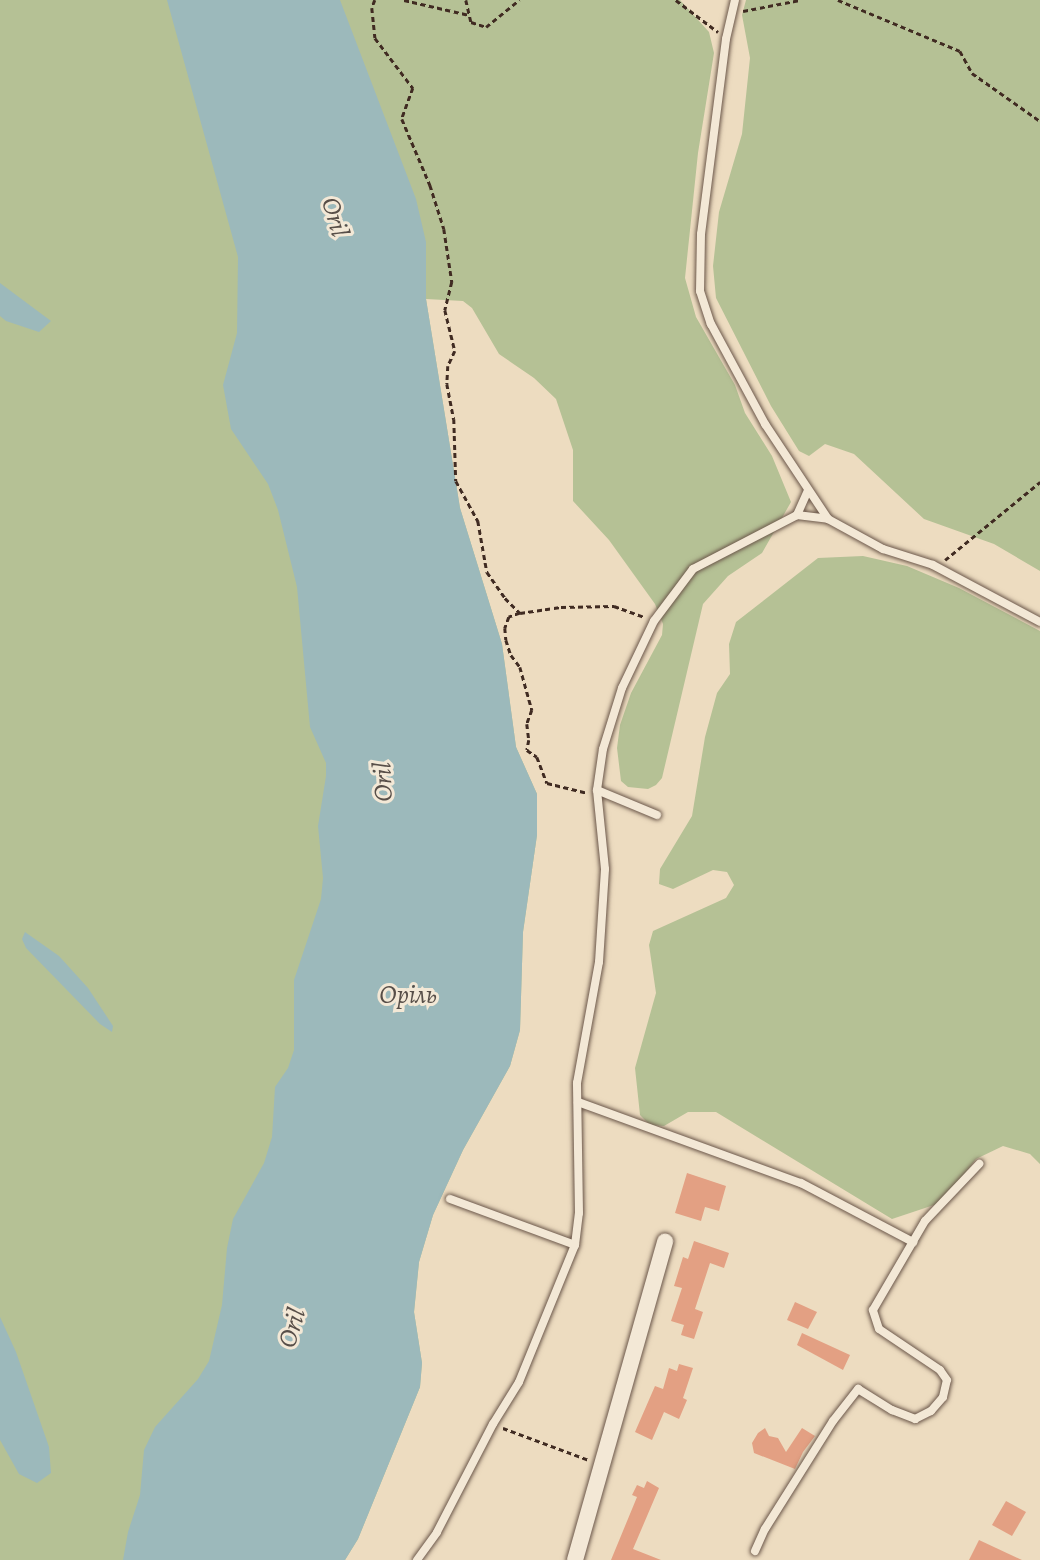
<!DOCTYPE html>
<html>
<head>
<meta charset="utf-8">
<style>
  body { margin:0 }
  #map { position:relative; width:1040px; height:1560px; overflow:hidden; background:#eddcc0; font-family:Alegreya,serif }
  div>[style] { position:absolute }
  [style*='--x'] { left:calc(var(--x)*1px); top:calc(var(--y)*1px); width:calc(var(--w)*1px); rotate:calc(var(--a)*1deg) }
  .green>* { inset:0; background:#b5c195 }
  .water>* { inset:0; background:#9cb9bb }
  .building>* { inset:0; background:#e3a083 }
  .path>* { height:2.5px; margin-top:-1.25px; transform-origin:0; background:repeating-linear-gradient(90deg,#402b22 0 5px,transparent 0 8.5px) }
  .roads { filter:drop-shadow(0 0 2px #6b574a) drop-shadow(0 0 2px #6b574a) }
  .service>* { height:8px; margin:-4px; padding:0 4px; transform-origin:4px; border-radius:4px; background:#f3e8d6 }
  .minor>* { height:16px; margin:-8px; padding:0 8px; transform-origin:8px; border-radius:8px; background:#f3e8d6 }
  span { translate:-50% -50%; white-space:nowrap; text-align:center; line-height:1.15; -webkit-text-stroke:6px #f3e8d6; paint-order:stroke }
  .water-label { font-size:26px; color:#574e48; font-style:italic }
</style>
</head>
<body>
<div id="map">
  <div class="green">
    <i style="clip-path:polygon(0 0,680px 0,709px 32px,714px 53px,698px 153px,685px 278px,696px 317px,735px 385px,745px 413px,772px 456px,791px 502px,762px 553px,728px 576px,703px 604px,662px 778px,656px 785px,648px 789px,628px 787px,621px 781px,617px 748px,620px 725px,631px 693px,662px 635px,663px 624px,655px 604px,609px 540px,573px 501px,573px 450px,556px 399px,534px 378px,499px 354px,472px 308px,463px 301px,426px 299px,460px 508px,502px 644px,516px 747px,537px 794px,537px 835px,523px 932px,520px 1030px,510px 1066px,463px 1150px,433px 1215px,419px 1262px,414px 1312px,422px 1363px,420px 1387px,358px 1539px,345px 1560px,0 1560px)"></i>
    <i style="clip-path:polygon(746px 0,1040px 0,1040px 571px,994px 544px,924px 519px,854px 454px,825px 444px,809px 456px,799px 451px,771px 406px,716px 298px,713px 266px,719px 212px,742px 134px,750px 58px,742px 15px)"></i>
    <i style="clip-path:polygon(863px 556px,907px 566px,959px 588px,1040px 631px,1040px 1164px,1030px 1154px,1003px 1146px,976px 1159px,943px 1202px,892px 1219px,716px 1112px,688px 1112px,664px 1126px,650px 1125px,640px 1115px,635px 1068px,656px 993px,649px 945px,653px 931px,726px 898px,734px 885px,727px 872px,713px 870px,673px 889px,659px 884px,660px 869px,692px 816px,705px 737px,717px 693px,730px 674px,729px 644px,736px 622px,818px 558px)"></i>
  </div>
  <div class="water">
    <i style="clip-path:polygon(167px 0,340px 0,416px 199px,426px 242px,426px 299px,460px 508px,502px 644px,516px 747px,537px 794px,537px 835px,523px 932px,520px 1030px,510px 1066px,463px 1150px,433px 1215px,419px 1262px,414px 1312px,422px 1363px,420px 1387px,358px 1539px,345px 1560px,123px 1560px,128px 1532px,140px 1495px,144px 1450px,155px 1427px,198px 1379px,209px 1361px,222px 1305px,227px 1248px,233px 1219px,264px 1163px,272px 1137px,275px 1087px,288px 1068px,294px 1050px,294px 980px,321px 899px,323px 878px,318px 826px,326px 776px,326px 763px,310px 727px,297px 587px,278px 510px,268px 484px,231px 429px,223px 385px,237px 333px,238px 257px)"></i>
    <i style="clip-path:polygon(0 283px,51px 321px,39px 332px,6px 321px,0 316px)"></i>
    <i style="clip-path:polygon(25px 932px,59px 956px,88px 988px,113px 1026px,112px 1032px,100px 1024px,26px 948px,22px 939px)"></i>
    <i style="clip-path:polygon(0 1317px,16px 1352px,49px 1447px,51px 1473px,37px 1483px,19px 1474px,0 1440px)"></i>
  </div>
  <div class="building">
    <i style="clip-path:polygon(687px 1173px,726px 1186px,719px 1211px,705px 1207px,701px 1221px,675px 1213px)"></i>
    <i style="clip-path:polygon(694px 1241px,729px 1253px,724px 1268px,710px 1263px,695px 1309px,703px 1312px,694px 1339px,681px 1335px,684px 1325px,671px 1321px,682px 1288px,674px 1286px,683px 1257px,688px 1259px)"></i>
    <i style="clip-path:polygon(795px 1302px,817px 1312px,808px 1329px,787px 1320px)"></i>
    <i style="clip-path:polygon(802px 1333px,850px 1355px,843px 1370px,797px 1345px)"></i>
    <i style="clip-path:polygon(679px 1364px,693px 1368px,683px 1398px,687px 1400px,679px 1419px,664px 1412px,652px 1440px,635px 1432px,655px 1386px,663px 1389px,669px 1368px,677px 1371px)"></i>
    <i style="clip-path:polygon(765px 1428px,769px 1436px,778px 1438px,786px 1452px,802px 1428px,815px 1436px,803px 1452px,795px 1469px,754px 1453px,752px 1443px,758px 1433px)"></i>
    <i style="clip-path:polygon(647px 1481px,659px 1488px,633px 1549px,661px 1560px,611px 1560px,637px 1497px,632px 1495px,637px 1485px,644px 1488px)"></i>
    <i style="clip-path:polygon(1006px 1501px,1026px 1512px,1012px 1536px,992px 1525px)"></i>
    <i style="clip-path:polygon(979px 1540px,1022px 1560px,969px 1560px)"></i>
  </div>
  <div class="path">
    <i style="--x:375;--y:0;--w:9;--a:111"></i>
    <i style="--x:372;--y:8;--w:30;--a:84"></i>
    <i style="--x:375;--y:38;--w:63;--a:52.8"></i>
    <i style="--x:413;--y:88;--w:33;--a:110"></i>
    <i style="--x:402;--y:119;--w:72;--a:67"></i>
    <i style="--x:430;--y:185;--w:46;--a:72.3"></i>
    <i style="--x:444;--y:229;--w:54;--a:81.4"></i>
    <i style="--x:452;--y:282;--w:29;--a:104"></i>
    <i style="--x:445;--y:310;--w:42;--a:76.3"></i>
    <i style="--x:455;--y:351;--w:17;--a:115"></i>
    <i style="--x:448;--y:366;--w:18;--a:93"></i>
    <i style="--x:447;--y:384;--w:36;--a:79"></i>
    <i style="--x:454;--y:419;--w:62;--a:88.2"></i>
    <i style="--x:456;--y:481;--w:46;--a:61.2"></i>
    <i style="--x:478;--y:521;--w:52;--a:80"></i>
    <i style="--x:487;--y:572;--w:32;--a:55"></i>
    <i style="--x:505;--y:598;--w:21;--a:45"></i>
    <i style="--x:520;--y:613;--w:12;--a:160"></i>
    <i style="--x:509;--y:617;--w:12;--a:110"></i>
    <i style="--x:505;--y:628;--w:12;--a:85"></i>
    <i style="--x:506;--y:640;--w:16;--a:72"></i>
    <i style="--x:511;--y:655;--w:15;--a:53"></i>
    <i style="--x:520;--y:667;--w:45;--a:74.4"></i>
    <i style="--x:532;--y:710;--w:15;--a:110"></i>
    <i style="--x:527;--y:724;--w:16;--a:83"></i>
    <i style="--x:529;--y:740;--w:10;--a:101"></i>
    <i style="--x:527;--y:750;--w:12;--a:35"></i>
    <i style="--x:537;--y:757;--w:28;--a:69"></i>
    <i style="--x:547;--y:783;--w:42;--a:13.7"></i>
    <i style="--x:404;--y:0;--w:67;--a:13"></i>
    <i style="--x:466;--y:0;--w:23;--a:77"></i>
    <i style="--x:471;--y:22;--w:16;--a:18"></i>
    <i style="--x:486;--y:27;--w:43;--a:-39.3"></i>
    <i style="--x:676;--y:0;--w:53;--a:37.3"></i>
    <i style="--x:838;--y:0;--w:132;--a:22.7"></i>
    <i style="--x:960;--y:51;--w:25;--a:61"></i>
    <i style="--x:972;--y:73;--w:83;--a:35.2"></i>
    <i style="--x:743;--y:11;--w:58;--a:-10.9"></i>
    <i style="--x:945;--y:560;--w:123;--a:-39.4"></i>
    <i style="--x:520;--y:613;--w:41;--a:-8.3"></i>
    <i style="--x:561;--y:607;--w:53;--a:-1.1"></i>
    <i style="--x:614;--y:606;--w:32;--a:20"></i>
    <i style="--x:503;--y:1428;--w:92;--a:20.4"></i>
  </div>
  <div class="roads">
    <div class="service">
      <i style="--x:735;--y:0;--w:40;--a:103"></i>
      <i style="--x:726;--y:39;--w:197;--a:97.3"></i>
      <i style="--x:701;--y:234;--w:57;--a:91"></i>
      <i style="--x:700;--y:291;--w:35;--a:72"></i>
      <i style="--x:711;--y:324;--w:114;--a:61.6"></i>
      <i style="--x:765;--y:424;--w:114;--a:56.4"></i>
      <i style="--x:828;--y:519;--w:63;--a:28.6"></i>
      <i style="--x:883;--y:549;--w:52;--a:17.7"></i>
      <i style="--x:933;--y:565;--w:121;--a:28"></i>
      <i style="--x:797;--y:515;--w:31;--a:7"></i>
      <i style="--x:597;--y:790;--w:65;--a:22.6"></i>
      <i style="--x:578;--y:1102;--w:237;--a:20"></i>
      <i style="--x:801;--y:1183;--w:127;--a:27.8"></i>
      <i style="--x:450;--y:1199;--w:133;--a:20.2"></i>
      <i style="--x:755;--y:1551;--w:24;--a:-66"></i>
      <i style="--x:765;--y:1529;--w:128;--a:-57.8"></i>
      <i style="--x:833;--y:1421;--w:41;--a:-52"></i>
      <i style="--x:858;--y:1389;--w:40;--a:32"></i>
      <i style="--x:892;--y:1410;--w:25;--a:21"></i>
      <i style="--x:915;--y:1419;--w:18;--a:-27"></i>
      <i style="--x:931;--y:1411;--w:18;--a:-49"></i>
      <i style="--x:943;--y:1397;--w:17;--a:-77"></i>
      <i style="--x:947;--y:1380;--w:12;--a:-125"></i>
      <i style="--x:940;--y:1370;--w:73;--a:-146.1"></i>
      <i style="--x:879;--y:1329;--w:20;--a:-108"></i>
      <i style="--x:873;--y:1310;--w:103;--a:-59.7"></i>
      <i style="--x:925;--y:1221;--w:79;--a:-46.5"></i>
      <i style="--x:417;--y:1560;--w:34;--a:-54"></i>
      <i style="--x:437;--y:1532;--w:122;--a:-62.6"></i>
      <i style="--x:493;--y:1424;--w:49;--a:-58.2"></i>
      <i style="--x:519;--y:1382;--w:148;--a:-67.8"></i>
      <i style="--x:575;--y:1245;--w:32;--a:-83"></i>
      <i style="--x:579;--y:1213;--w:130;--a:-90.9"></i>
      <i style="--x:577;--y:1083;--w:123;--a:-79.7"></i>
      <i style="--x:599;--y:962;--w:93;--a:-86.3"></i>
      <i style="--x:605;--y:869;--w:79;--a:-95.8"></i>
      <i style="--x:597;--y:790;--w:41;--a:-81.7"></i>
      <i style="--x:603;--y:749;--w:64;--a:-72.7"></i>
      <i style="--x:622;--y:688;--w:74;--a:-64.5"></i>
      <i style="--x:654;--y:621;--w:65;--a:-53.1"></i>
      <i style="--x:693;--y:569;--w:117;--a:-27.4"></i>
      <i style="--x:797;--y:515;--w:27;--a:-66"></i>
    </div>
    <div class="minor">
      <i style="--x:575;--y:1560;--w:331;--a:-74.2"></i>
    </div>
  </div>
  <div class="water-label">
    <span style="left:335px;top:217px;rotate:74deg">Oril</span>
    <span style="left:383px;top:782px;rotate:-92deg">Oril</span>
    <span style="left:408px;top:995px">Орiль</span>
    <span style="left:292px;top:1328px;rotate:-73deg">Oril</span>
  </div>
</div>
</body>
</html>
